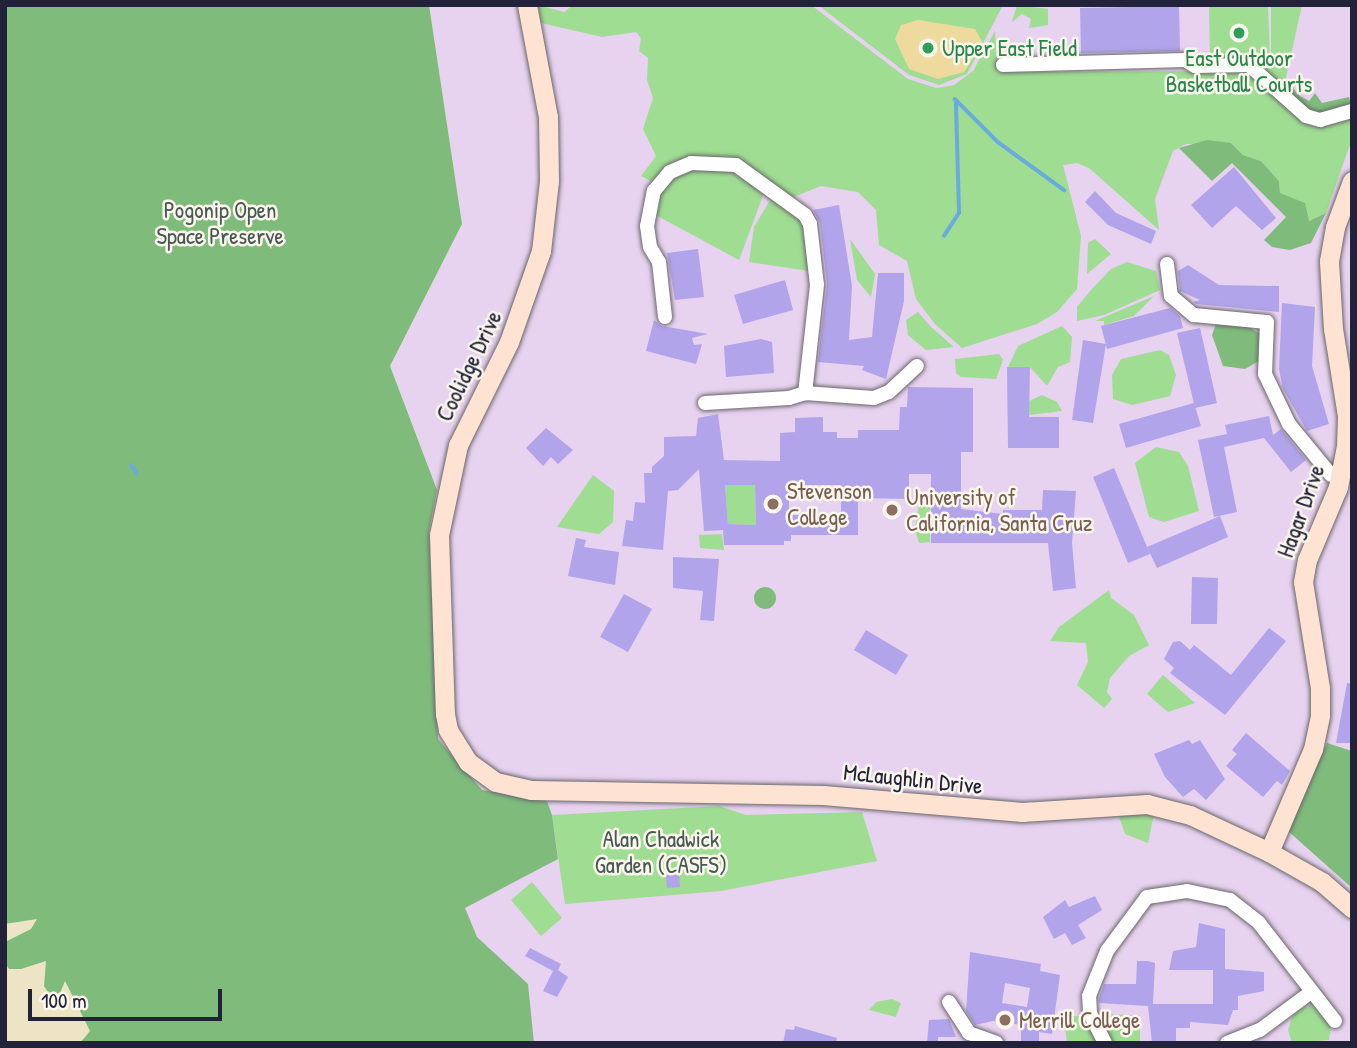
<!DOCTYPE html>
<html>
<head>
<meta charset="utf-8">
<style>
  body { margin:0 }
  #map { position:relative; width:1357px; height:1048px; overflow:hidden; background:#ede4c5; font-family:"Patrick Hand",sans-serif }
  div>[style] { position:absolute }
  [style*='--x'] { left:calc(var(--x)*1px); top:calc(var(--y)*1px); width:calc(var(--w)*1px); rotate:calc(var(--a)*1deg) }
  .built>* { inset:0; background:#e7d2ef }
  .green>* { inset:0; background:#9fdd92 }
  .forest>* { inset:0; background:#7fbc7c }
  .round { border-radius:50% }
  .sand>* { inset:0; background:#eeda9e }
  .stream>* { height:3.5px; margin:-1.75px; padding:0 1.75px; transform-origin:1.75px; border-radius:1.75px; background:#69abdd }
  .building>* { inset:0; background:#b2a4ea }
  .roads { filter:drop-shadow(0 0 2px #69666b) drop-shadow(0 0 2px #69666b) }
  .street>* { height:14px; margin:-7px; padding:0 7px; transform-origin:7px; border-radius:7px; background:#fff }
  .secondary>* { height:19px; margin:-9.5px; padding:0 9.5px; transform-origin:9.5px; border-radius:9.5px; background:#fee3d2 }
  .dots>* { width:19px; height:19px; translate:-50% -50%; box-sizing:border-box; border:4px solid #fbf7ec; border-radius:50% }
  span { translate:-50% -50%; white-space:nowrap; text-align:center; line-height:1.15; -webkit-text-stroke:5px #fbf7ec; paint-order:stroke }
  .leisure-label { font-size:23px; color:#27864d }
  .left { translate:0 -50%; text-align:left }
  .park-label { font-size:23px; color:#485a55 }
  .street-label { font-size:23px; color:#22223b }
  .education-label { font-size:23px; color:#785e54 }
  .frame { position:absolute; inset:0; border:7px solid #22223b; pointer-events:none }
  .scale { position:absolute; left:28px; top:989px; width:194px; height:32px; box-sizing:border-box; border:4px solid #22223b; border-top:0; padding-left:9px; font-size:21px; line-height:24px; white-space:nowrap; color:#22223b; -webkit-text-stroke:5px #fbf7ec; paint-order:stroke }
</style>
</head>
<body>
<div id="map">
  <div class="built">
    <i style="clip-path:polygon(429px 5px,1352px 5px,1352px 1043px,404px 1043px,335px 752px,437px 490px,390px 366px,462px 224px)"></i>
  </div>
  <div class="green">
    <i style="clip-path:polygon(538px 5px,564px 12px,573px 5px,811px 5px,908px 79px,936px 88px,954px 85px,973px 71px,995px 31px,998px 72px,1244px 71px,1304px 121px,1352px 117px,1352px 139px,1326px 213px,1308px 221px,1280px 193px,1279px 181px,1261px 161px,1243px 155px,1231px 143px,1186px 144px,1173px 151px,1155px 199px,1159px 230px,1089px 168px,1077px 163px,1063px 165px,1081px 236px,1077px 289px,1057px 312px,1037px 324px,962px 348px,935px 324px,916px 299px,907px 261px,879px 245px,876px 210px,858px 192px,821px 186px,791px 198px,747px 165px,670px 168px,653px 182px,641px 176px,656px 156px,643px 129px,653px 98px,647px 80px,648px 58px,639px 51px,641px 38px,636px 32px,602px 37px,541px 23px)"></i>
    <i style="clip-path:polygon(818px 5px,1003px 5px,967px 74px,939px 85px,909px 75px)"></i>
    <i style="clip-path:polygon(1017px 5px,1048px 9px,1048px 25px,1029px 28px,1031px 19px,1022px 14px,1012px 22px)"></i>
    <i style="clip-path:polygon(1209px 5px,1268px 5px,1270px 60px,1210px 61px)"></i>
    <i style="clip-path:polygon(1271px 5px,1302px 5px,1285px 82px,1279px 87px,1262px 71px,1262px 64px,1271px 64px)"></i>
    <i style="clip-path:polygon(691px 166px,735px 168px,764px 193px,739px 260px,652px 213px,660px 188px)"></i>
    <i style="clip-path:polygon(772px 197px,803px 220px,809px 271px,749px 262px,754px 227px)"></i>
    <i style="clip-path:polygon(850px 239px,875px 274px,871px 297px,857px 280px)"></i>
    <i style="clip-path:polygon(1095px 239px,1111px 254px,1087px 274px,1088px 243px)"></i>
    <i style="clip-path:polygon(1127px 262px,1156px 271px,1160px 290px,1104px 315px,1077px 321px,1077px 307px,1090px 291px,1111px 269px)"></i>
    <i style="clip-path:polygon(1154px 296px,1134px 316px,1104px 325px,1104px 321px,1095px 321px)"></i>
    <i style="clip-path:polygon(918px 312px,931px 327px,954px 347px,926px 350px,908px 335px,906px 320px)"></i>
    <i style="clip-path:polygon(1062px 326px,1072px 337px,1070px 362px,1058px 367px,1047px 386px,1030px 367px,1008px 367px,1018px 346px)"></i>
    <i style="clip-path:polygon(1160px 350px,1169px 355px,1176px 375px,1170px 396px,1132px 405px,1113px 399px,1112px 375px,1121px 359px)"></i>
    <i style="clip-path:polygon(999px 354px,1003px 360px,996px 379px,961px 377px,956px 373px,955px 359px)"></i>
    <i style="clip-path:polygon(1042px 395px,1057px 402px,1062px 411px,1029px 415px,1029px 401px)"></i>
    <i style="clip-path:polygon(1156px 447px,1179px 452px,1188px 466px,1199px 511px,1164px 522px,1149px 517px,1135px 463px)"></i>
    <i style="clip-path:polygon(593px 475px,614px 491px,613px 522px,599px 534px,557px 527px)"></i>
    <i style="clip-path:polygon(725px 485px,755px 485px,756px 525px,728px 524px)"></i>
    <i style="clip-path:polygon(920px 497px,930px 498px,930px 542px,919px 543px,915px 529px)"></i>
    <i style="clip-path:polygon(722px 534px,724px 550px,700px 548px,699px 535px)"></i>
    <i style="clip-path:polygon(1109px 590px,1111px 598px,1134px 615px,1149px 645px,1129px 656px,1110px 678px,1107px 692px,1112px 699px,1104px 708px,1077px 685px,1088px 662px,1086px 643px,1050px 641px,1059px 627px)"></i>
    <i style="clip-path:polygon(1163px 675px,1195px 703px,1168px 712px,1147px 694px)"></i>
    <i style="clip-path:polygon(719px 806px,746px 815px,862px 812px,877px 861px,721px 891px,565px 904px,552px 815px)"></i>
    <i style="clip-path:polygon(1118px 814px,1154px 814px,1148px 843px,1125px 834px)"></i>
    <i style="clip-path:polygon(532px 882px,562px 918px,541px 936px,511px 900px)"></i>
    <i style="clip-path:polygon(892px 999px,901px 1003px,896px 1017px,869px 1010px,876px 1002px)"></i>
    <i style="clip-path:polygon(1310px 1005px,1319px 1006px,1332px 1022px,1329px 1040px,1292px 1043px,1288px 1030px,1294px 1012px)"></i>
    <i style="clip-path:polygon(1101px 1014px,1140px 1015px,1140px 1043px,1110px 1043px,1097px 1022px)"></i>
    <i style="clip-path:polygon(1073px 1016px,1086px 1016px,1098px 1043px,1067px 1043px,1065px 1027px)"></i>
  </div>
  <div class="forest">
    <i style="clip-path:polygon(5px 5px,429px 5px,462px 224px,390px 366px,437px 490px,429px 531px,438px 739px,482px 790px,547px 801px,552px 815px,558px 859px,465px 908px,477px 937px,528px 984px,534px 1043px,80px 1043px,90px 1031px,65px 981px,58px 998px,51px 997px,44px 986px,46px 961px,21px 969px,9px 969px,5px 963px,5px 942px,31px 929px,37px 919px,5px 924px)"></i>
    <i style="clip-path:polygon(1289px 80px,1297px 94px,1309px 101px,1315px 93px,1322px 103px,1349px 97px,1351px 105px,1317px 116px,1281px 91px)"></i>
    <i style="clip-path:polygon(1207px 140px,1231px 143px,1243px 155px,1261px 161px,1279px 181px,1280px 193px,1305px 203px,1309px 221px,1326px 213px,1311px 243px,1290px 250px,1272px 247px,1264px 240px,1286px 217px,1232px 163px,1212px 181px,1179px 148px)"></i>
    <i style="clip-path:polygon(1216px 324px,1248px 326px,1260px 334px,1259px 361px,1245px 369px,1223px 366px,1212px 335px)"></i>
    <i class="round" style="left:754px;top:587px;width:22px;height:22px"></i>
    <i style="clip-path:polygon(1327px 743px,1352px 751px,1352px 888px,1288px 831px)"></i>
  </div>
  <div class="sand">
    <i style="clip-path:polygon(918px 20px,975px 29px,983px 43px,964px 72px,938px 79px,909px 69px,895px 39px,901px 25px)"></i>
  </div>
  <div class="stream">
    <i style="--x:955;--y:99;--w:61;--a:45"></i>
    <i style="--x:998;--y:142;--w:82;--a:36"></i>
    <i style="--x:944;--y:236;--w:27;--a:-57"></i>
    <i style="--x:959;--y:213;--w:109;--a:-91.6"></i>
    <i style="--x:131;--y:465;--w:10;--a:53"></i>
  </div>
  <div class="building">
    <i style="clip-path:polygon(1179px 6px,1180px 51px,1081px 53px,1080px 8px)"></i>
    <i style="clip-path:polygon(1234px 167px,1276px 218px,1262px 230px,1236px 206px,1212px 228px,1191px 205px)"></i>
    <i style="clip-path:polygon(1095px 191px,1116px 213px,1156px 231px,1151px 244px,1108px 225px,1085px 202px)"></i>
    <i style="clip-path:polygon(839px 205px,852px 286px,849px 340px,872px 337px,878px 273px,904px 273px,904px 301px,886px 379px,862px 370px,864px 366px,818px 362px,827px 284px,820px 223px,813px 210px)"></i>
    <i style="clip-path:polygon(698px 249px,704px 297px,675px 300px,667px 253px)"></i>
    <i style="clip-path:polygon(1188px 265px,1219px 285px,1279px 286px,1279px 312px,1196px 304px,1193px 302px,1200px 300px,1180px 291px,1178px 271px)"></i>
    <i style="clip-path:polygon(785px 280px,793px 310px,743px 324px,734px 295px)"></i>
    <i style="clip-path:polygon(1282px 303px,1315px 307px,1312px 366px,1329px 424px,1307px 431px,1283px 389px,1279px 369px)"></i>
    <i style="clip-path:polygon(1170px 308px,1180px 316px,1183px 328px,1107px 349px,1101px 326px)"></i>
    <i style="clip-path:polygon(654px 320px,662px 326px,708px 334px,692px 338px,694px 345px,702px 344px,696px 364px,646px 351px)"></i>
    <i style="clip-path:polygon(1200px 328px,1217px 403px,1195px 408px,1177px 333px)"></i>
    <i style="clip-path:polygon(761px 339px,772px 342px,774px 373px,726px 377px,724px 346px)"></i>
    <i style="clip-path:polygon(1083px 340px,1106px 344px,1093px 423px,1072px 420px)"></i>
    <i style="clip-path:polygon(1007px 367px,1030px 367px,1029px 417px,1059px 417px,1059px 448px,1008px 448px)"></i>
    <i style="clip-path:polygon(evenodd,908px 387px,973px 388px,973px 452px,961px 452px,961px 509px,1003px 514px,1003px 510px,1042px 510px,1043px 490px,1076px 491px,1072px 543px,1076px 588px,1053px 591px,1048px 543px,931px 543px,931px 474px,909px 474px,909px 499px,858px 498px,858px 535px,791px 535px,791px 541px,784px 541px,784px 545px,724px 545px,723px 530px,704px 531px,699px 469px,678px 490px,668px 491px,663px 550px,622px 546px,626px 520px,633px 521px,635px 502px,645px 503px,644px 473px,652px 473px,652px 467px,664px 456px,664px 437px,696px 436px,698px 418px,718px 414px,724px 460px,780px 461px,780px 433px,795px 432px,795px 418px,823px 417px,823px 432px,837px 432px,837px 438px,858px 438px,858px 430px,899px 430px,900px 407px,907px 407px,908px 387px,725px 485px,755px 485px,756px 525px,728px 524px,725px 485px,908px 387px,789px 485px,841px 485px,841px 515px,789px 515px,789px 485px)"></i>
    <i style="clip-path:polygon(1194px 403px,1201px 426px,1126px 448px,1119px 424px)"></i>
    <i style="clip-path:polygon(1269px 416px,1273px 435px,1281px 429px,1306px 460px,1291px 472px,1264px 438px,1224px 447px,1237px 512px,1214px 517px,1198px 440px,1227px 434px,1225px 425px)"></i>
    <i style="clip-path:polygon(546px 428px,573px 450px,558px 464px,551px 457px,543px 466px,526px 448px)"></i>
    <i style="clip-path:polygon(1114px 468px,1150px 554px,1128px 563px,1093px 477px)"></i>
    <i style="clip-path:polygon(1220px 516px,1228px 537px,1157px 568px,1147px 547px)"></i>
    <i style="clip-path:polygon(576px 538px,586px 540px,584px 547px,619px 552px,615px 585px,568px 576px)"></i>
    <i style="clip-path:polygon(673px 557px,719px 559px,714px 621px,700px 620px,703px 591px,673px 588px)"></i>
    <i style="clip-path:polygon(1192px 577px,1218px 578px,1217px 624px,1191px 624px)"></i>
    <i style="clip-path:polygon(624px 594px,652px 609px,628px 652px,600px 637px)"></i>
    <i style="clip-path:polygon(1269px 628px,1286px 641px,1225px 715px,1170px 673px,1174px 668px,1164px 659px,1173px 642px,1180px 641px,1190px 650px,1194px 645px,1231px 675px)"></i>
    <i style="clip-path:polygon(866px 630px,908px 655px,896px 675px,854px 650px)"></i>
    <i style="clip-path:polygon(1347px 683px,1352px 684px,1352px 743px,1336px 743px)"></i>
    <i style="clip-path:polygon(1246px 733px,1290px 771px,1282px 785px,1277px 781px,1263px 797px,1226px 766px,1237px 754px,1232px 750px)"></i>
    <i style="clip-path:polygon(1189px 740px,1192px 744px,1200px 740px,1225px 779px,1206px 800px,1194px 789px,1183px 797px,1165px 777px,1154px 754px)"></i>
    <i style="clip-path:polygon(666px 875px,679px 875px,680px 887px,667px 888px)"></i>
    <i style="clip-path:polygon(1095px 896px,1102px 910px,1078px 925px,1086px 938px,1072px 945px,1065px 933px,1054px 939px,1043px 917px,1065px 900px,1069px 907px)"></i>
    <i style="clip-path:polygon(1199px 923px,1225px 929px,1225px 969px,1264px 972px,1264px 991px,1238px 996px,1238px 1010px,1233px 1010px,1228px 1025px,1190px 1022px,1190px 1028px,1176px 1028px,1176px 1041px,1152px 1043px,1148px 1006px,1099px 1003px,1099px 998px,1104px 984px,1136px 984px,1137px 961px,1148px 961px,1155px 963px,1153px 1004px,1213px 1004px,1213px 970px,1169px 970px,1173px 951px,1196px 947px)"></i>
    <i style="clip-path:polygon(530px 948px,561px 964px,558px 970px,568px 977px,557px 997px,543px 991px,553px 971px,525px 956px)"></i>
    <i style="clip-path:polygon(evenodd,970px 952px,1041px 964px,1040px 971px,1060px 975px,1052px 1034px,1039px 1032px,1039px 1043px,1021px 1043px,1021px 1025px,993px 1021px,975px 1025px,966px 1011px,970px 952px,1005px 983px,1030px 988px,1027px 1007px,1002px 1003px,1005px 983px)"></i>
    <i style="clip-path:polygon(949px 1019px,956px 1037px,938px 1037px,938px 1043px,927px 1043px,929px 1020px)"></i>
    <i style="clip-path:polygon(795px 1026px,837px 1038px,836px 1043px,783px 1043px,786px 1029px,794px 1030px)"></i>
  </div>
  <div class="roads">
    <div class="street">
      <i style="--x:1003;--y:65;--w:182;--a:-1.6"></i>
      <i style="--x:1185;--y:60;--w:12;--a:31"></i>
      <i style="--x:1195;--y:66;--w:54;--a:-1.1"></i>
      <i style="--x:1249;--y:65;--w:76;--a:41.8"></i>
      <i style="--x:1306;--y:116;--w:15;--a:16"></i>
      <i style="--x:1320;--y:120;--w:33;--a:-16"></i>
      <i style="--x:1167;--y:264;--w:32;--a:83"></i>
      <i style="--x:1171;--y:296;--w:30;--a:40"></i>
      <i style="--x:1194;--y:315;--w:73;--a:5.5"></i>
      <i style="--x:1267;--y:322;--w:52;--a:92.2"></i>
      <i style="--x:1265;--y:374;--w:55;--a:64.4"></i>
      <i style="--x:1289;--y:424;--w:66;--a:50.5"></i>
      <i style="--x:665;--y:317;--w:55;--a:-96.2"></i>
      <i style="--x:659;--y:262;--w:17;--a:-121"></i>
      <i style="--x:650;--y:247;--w:21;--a:-98"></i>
      <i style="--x:647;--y:226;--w:36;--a:-79"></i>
      <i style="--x:654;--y:191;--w:25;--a:-50"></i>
      <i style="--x:670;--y:172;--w:23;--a:-23"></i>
      <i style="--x:691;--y:163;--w:45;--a:2.5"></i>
      <i style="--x:736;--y:165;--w:85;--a:35.9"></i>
      <i style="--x:805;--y:215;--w:10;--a:61"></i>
      <i style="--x:810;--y:224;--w:61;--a:83.5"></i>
      <i style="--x:817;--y:285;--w:109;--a:96.3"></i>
      <i style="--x:705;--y:403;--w:84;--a:-3.4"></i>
      <i style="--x:789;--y:398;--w:17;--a:-17"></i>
      <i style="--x:805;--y:393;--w:69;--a:4.1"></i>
      <i style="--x:874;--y:398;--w:16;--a:-22"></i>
      <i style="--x:889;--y:392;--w:38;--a:-43"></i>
      <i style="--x:949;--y:1002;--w:37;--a:57"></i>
      <i style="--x:969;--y:1033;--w:29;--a:20"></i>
      <i style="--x:1105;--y:1043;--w:34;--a:-117"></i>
      <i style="--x:1090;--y:1013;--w:17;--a:-93"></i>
      <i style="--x:1089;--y:996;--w:48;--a:-68.2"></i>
      <i style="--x:1107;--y:951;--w:67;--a:-53.5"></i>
      <i style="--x:1147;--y:897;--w:40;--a:-8.5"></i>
      <i style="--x:1187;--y:891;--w:44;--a:11.8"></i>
      <i style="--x:1230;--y:900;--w:37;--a:38"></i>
      <i style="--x:1259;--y:923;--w:124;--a:52.2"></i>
      <i style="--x:1227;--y:1043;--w:35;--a:-22"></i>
      <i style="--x:1260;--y:1030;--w:64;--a:-36.7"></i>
    </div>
    <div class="secondary">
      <i style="--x:527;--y:5;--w:114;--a:79.4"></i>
      <i style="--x:548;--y:117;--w:64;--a:89.1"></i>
      <i style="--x:549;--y:181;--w:70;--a:96.5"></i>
      <i style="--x:541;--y:251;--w:96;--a:109.4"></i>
      <i style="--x:509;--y:342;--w:115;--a:116.3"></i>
      <i style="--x:458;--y:445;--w:92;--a:101.9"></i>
      <i style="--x:439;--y:535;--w:179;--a:88.1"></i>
      <i style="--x:445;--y:714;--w:16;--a:79"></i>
      <i style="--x:448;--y:730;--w:38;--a:58"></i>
      <i style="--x:468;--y:762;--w:34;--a:36"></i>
      <i style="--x:496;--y:782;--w:36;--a:13"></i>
      <i style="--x:531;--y:790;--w:292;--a:1"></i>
      <i style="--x:823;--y:795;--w:200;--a:4.9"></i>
      <i style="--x:1022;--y:812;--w:125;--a:-3.7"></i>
      <i style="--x:1147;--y:804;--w:44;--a:14.3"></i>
      <i style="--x:1190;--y:815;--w:87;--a:25.1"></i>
      <i style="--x:1269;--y:852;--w:61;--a:29.5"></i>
      <i style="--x:1322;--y:882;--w:40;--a:41"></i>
      <i style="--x:1269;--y:852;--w:112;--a:-66.9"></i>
      <i style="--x:1313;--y:749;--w:35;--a:-78"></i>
      <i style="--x:1320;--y:715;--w:27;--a:-90"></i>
      <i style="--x:1320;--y:688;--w:107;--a:-99.1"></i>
      <i style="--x:1303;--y:582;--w:22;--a:-80"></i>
      <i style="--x:1307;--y:560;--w:79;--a:-67"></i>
      <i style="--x:1338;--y:487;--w:42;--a:-79"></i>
      <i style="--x:1346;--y:446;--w:30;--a:-88"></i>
      <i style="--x:1347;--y:416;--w:88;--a:-99.1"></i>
      <i style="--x:1333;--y:329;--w:68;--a:-93.4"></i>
      <i style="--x:1329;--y:261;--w:35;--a:-80"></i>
      <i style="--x:1335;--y:227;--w:49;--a:-69.7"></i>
    </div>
  </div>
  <div class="dots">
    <i style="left:1239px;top:33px;background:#2e9e5b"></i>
    <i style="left:928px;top:48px;background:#2e9e5b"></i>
    <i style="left:773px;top:504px;background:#8d6e63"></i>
    <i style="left:892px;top:510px;background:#8d6e63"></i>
    <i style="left:1005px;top:1020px;background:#8d6e63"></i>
  </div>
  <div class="leisure-label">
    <span class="left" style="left:942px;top:48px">Upper East Field</span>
    <span style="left:1239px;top:71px">East Outdoor<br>Basketball Courts</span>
  </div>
  <div class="park-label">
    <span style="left:220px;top:223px">Pogonip Open<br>Space Preserve</span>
    <span style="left:661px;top:852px">Alan Chadwick<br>Garden (CASFS)</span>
  </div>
  <div class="street-label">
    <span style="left:469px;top:366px;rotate:-64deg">Coolidge Drive</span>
    <span style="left:1301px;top:511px;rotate:-70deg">Hagar Drive</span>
    <span style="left:913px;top:779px;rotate:6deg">McLaughlin Drive</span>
  </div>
  <div class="education-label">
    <span class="left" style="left:787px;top:504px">Stevenson<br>College</span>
    <span class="left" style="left:906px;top:510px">University of<br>California, Santa Cruz</span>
    <span class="left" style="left:1019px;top:1020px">Merrill College</span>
  </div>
  <div class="frame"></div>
  <div class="scale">100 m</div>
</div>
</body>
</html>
